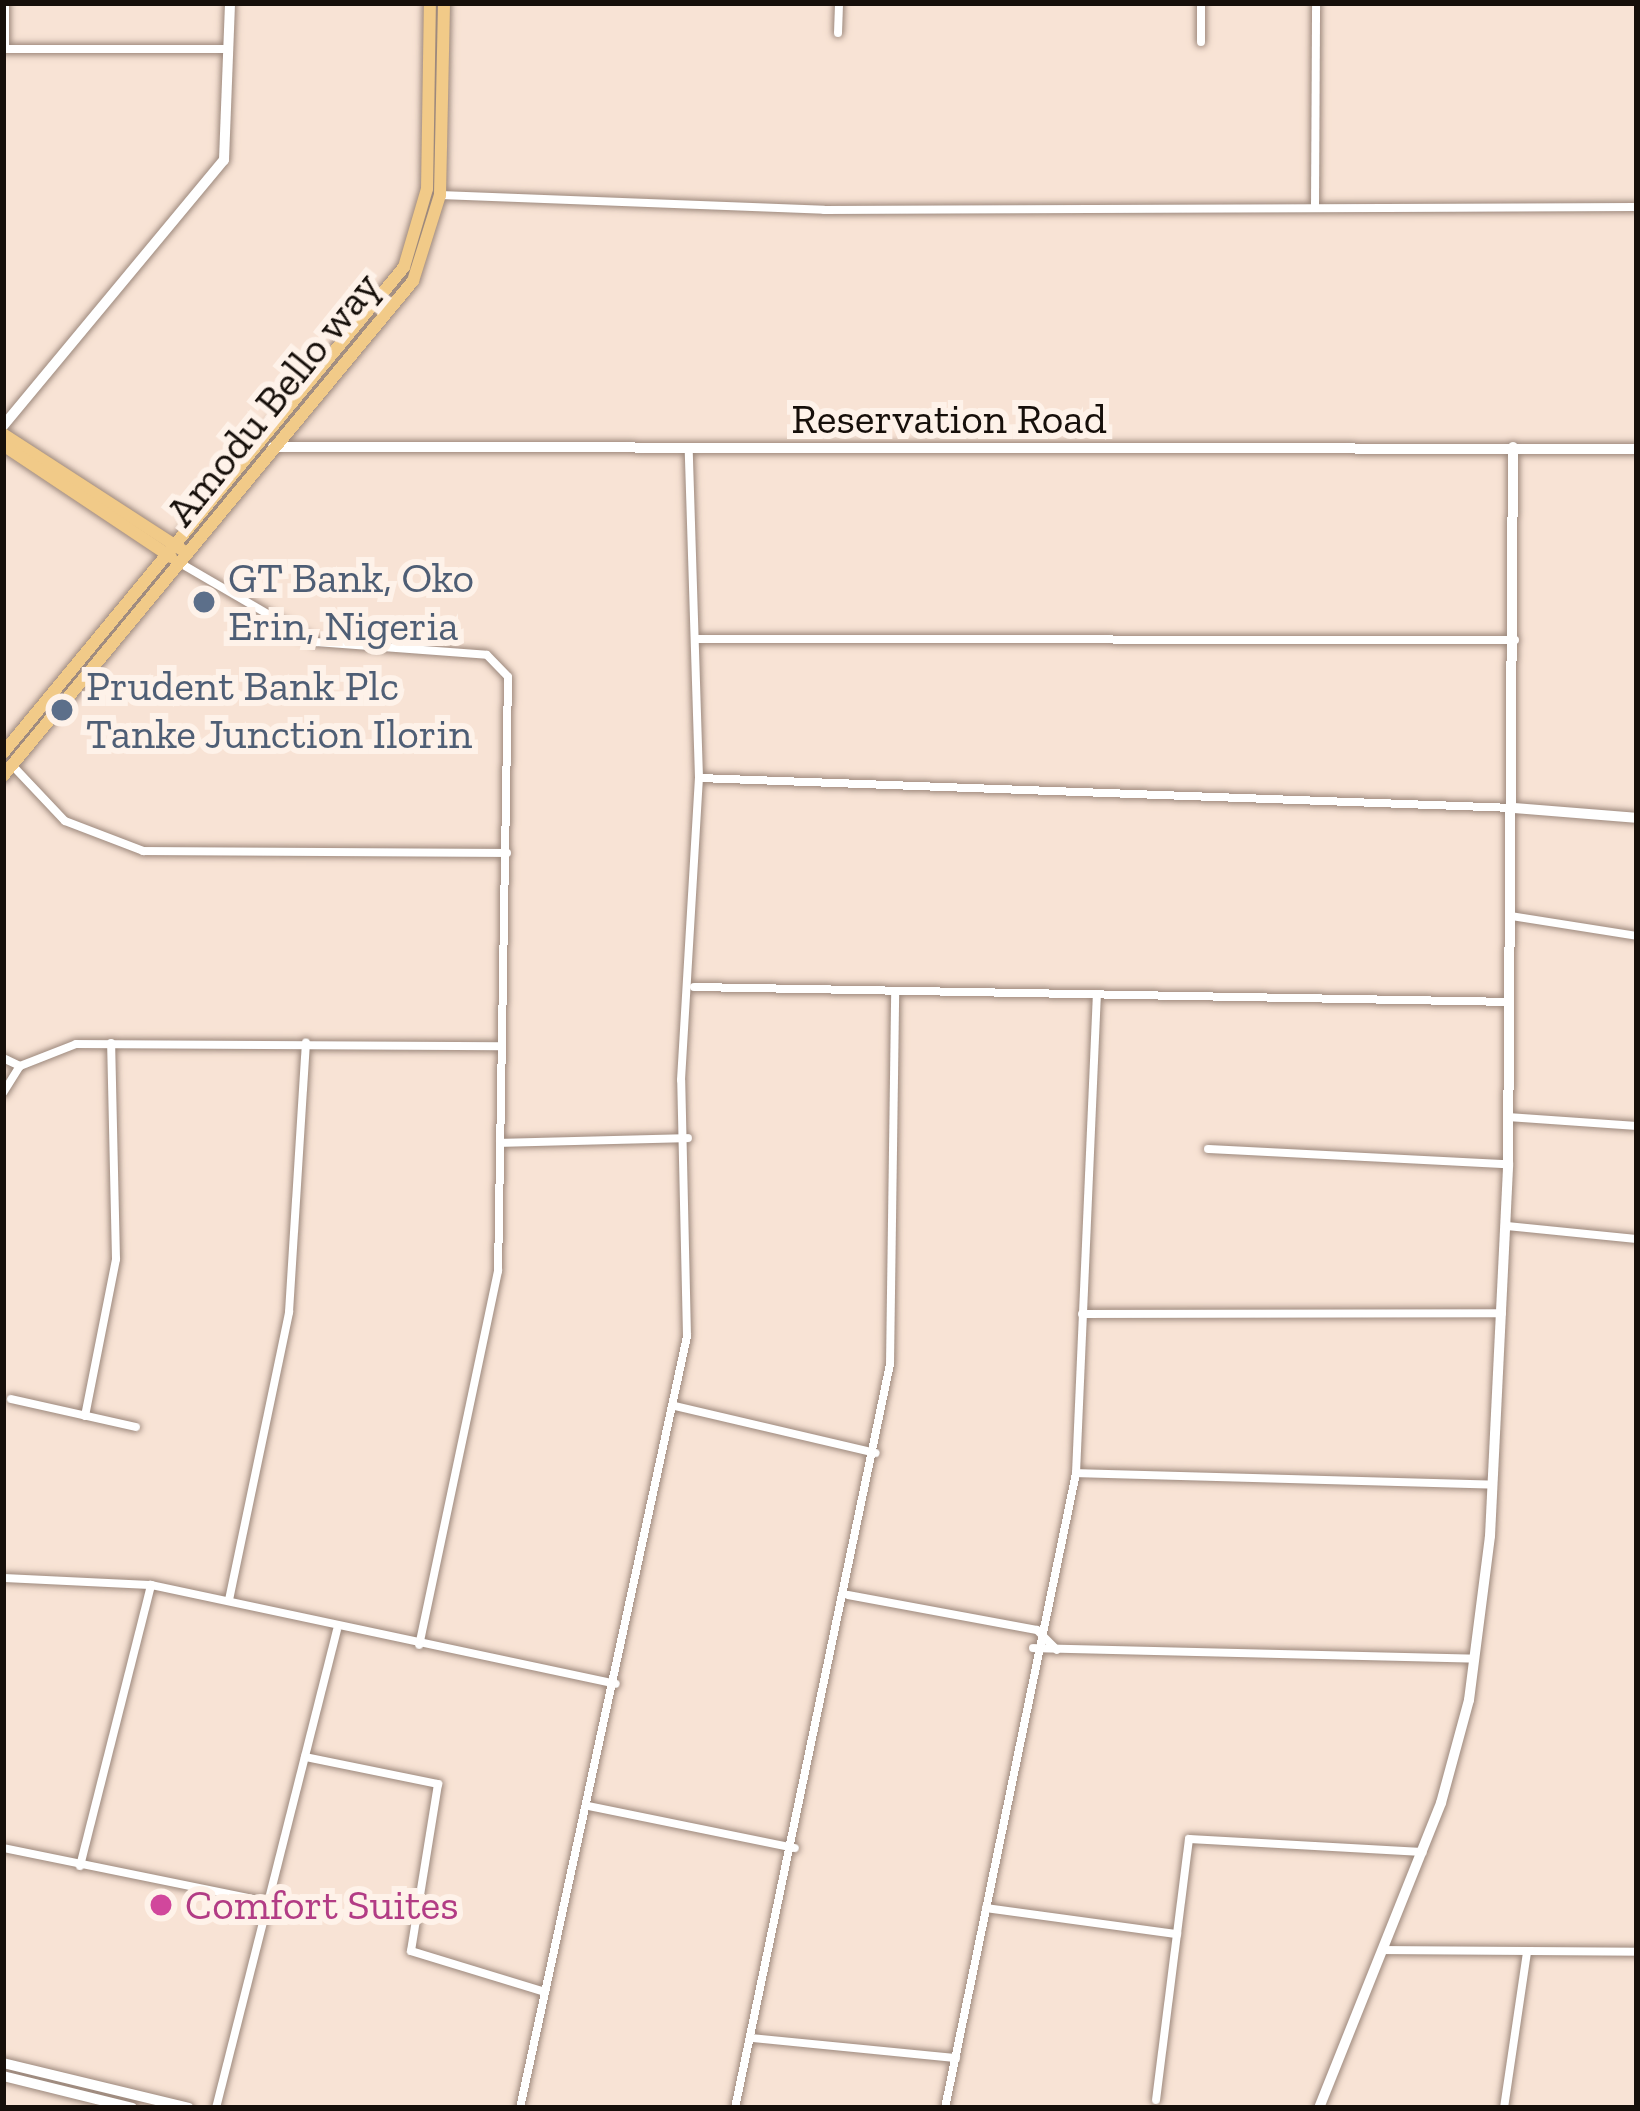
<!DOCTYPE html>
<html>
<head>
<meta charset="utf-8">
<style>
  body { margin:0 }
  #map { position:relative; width:1640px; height:2111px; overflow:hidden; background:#f8e3d5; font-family:"Zilla Slab",serif }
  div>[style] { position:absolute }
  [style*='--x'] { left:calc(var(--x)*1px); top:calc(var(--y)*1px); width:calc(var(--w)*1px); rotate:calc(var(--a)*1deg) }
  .roads { filter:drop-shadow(0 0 3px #9c887c) drop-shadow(0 0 3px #9c887c) }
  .minor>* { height:8px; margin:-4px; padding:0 4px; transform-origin:4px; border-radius:4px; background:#fff }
  .tertiary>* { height:10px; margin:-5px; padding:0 5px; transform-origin:5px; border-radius:5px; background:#fff }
  .primary>* { height:12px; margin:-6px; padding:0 6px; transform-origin:6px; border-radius:6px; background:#f1ca88 }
  .dots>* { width:33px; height:33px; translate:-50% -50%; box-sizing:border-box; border:6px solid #fef2e9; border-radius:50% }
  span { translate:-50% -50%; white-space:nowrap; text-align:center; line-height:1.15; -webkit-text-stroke:12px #fef2e9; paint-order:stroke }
  .street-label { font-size:42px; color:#160f0a }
  .service-label { font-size:42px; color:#4e5e75 }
  .left { translate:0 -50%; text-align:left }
  .hotel-label { font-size:42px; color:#b23c85 }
  .frame { position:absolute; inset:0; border:6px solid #160f0a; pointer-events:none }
</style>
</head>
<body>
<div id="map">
  <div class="roads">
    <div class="minor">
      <i style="--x:5;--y:3;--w:46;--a:90"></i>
      <i style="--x:838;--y:33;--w:30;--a:-88"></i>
      <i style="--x:1201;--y:42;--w:39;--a:-90"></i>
      <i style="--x:3;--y:49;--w:226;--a:0"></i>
      <i style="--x:440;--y:195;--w:384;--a:2.2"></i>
      <i style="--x:824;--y:210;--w:813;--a:-0.21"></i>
      <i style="--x:1315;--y:208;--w:205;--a:-89.7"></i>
      <i style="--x:180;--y:563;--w:157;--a:30.2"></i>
      <i style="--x:316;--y:642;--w:171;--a:4.3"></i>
      <i style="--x:487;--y:655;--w:30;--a:46"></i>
      <i style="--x:508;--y:677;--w:594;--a:90.96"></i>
      <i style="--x:498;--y:1271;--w:382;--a:101.9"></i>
      <i style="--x:695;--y:639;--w:820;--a:0.07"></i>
      <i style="--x:12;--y:765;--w:77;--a:46.6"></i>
      <i style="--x:65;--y:821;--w:84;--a:21"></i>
      <i style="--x:143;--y:851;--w:364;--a:0.3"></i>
      <i style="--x:699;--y:778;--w:815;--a:2.11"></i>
      <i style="--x:1511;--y:916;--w:128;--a:9"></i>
      <i style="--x:694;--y:987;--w:816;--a:1.05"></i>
      <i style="--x:3;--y:1058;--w:19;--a:25"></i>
      <i style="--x:3;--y:1093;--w:32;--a:-58"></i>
      <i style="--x:20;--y:1066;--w:60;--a:-21.4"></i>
      <i style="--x:76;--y:1044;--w:423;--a:0.3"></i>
      <i style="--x:1508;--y:1117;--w:129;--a:4"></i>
      <i style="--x:500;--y:1143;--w:188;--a:-1.5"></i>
      <i style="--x:1208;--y:1149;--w:300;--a:2.9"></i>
      <i style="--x:1506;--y:1226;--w:132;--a:5.7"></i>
      <i style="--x:1082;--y:1314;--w:420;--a:-0.1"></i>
      <i style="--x:11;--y:1399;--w:128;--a:12.6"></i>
      <i style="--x:675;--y:1406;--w:206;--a:13.2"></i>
      <i style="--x:85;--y:1416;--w:160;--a:-78.8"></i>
      <i style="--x:116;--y:1259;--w:216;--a:-91.3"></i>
      <i style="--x:1076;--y:1473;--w:417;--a:1.6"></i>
      <i style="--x:3;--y:1578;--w:148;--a:2.7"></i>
      <i style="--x:151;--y:1585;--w:475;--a:12"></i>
      <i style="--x:848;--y:1595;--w:192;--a:10.5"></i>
      <i style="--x:1037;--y:1630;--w:28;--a:45"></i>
      <i style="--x:229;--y:1600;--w:294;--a:-78.2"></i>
      <i style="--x:289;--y:1312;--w:270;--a:-86.4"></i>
      <i style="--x:1033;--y:1648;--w:441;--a:1.4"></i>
      <i style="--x:305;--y:1757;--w:136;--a:11.5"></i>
      <i style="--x:438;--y:1784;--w:169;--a:99.2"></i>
      <i style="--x:411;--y:1951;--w:140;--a:17"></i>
      <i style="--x:588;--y:1806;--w:211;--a:11.5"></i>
      <i style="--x:3;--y:1848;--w:276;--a:11.5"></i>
      <i style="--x:80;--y:1866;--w:290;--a:-75.8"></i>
      <i style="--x:986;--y:1908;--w:193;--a:7.8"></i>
      <i style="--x:1382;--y:1950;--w:255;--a:0.4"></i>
      <i style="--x:752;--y:2038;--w:205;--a:5.6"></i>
      <i style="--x:1156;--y:2100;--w:263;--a:-82.8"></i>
      <i style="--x:1189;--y:1839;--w:234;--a:3.2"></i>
      <i style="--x:216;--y:2108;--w:493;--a:-75.8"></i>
      <i style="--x:520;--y:2108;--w:790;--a:-77.79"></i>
      <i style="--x:687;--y:1336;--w:256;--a:-91.3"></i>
      <i style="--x:681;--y:1080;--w:303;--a:-86.6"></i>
      <i style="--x:699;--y:778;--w:326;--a:-91.8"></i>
      <i style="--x:735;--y:2108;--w:760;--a:-78.23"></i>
      <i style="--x:890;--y:1364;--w:370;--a:-89.2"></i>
      <i style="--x:945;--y:2108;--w:648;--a:-78.34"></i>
      <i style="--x:1076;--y:1473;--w:477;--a:-87.5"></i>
      <i style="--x:1504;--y:2108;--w:157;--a:-81.6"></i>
    </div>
    <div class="tertiary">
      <i style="--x:3;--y:426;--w:346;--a:-50.3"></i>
      <i style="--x:224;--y:160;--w:157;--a:-87.8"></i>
      <i style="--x:273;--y:447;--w:1364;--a:0.08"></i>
      <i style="--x:1513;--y:808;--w:124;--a:4.6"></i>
      <i style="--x:3;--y:2063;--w:191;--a:13.6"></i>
      <i style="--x:3;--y:2076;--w:133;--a:13.9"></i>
      <i style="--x:1319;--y:2108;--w:328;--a:-68.2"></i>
      <i style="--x:1441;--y:1803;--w:107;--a:-74.8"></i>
      <i style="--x:1469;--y:1700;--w:165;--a:-82.7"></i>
      <i style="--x:1490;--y:1536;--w:372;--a:-87.2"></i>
      <i style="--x:1508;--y:1164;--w:717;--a:-89.6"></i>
    </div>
    <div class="primary">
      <i style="--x:3;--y:434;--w:213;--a:32.9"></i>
      <i style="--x:3;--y:445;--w:202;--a:33.7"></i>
      <i style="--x:3;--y:753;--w:630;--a:-50.47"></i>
      <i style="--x:404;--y:267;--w:81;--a:-73.6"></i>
      <i style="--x:427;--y:189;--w:186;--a:-89.1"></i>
      <i style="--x:3;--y:776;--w:643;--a:-50.37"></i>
      <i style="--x:413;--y:281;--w:90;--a:-72.6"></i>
      <i style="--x:440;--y:195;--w:192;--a:-88.8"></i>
    </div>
  </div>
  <div class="dots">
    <i style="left:204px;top:602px;background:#5c6f8a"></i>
    <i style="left:62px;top:710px;background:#5c6f8a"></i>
    <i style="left:161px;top:1905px;background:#d1479c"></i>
  </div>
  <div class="street-label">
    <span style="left:273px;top:399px;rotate:-51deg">Amodu Bello way</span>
    <span style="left:949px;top:419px">Reservation Road</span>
  </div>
  <div class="service-label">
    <span class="left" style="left:228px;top:602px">GT Bank, Oko<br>Erin, Nigeria</span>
    <span class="left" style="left:86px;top:710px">Prudent Bank Plc<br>Tanke Junction Ilorin</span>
  </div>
  <div class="hotel-label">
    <span class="left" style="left:185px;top:1905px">Comfort Suites</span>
  </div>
  <div class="frame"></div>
</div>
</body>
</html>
